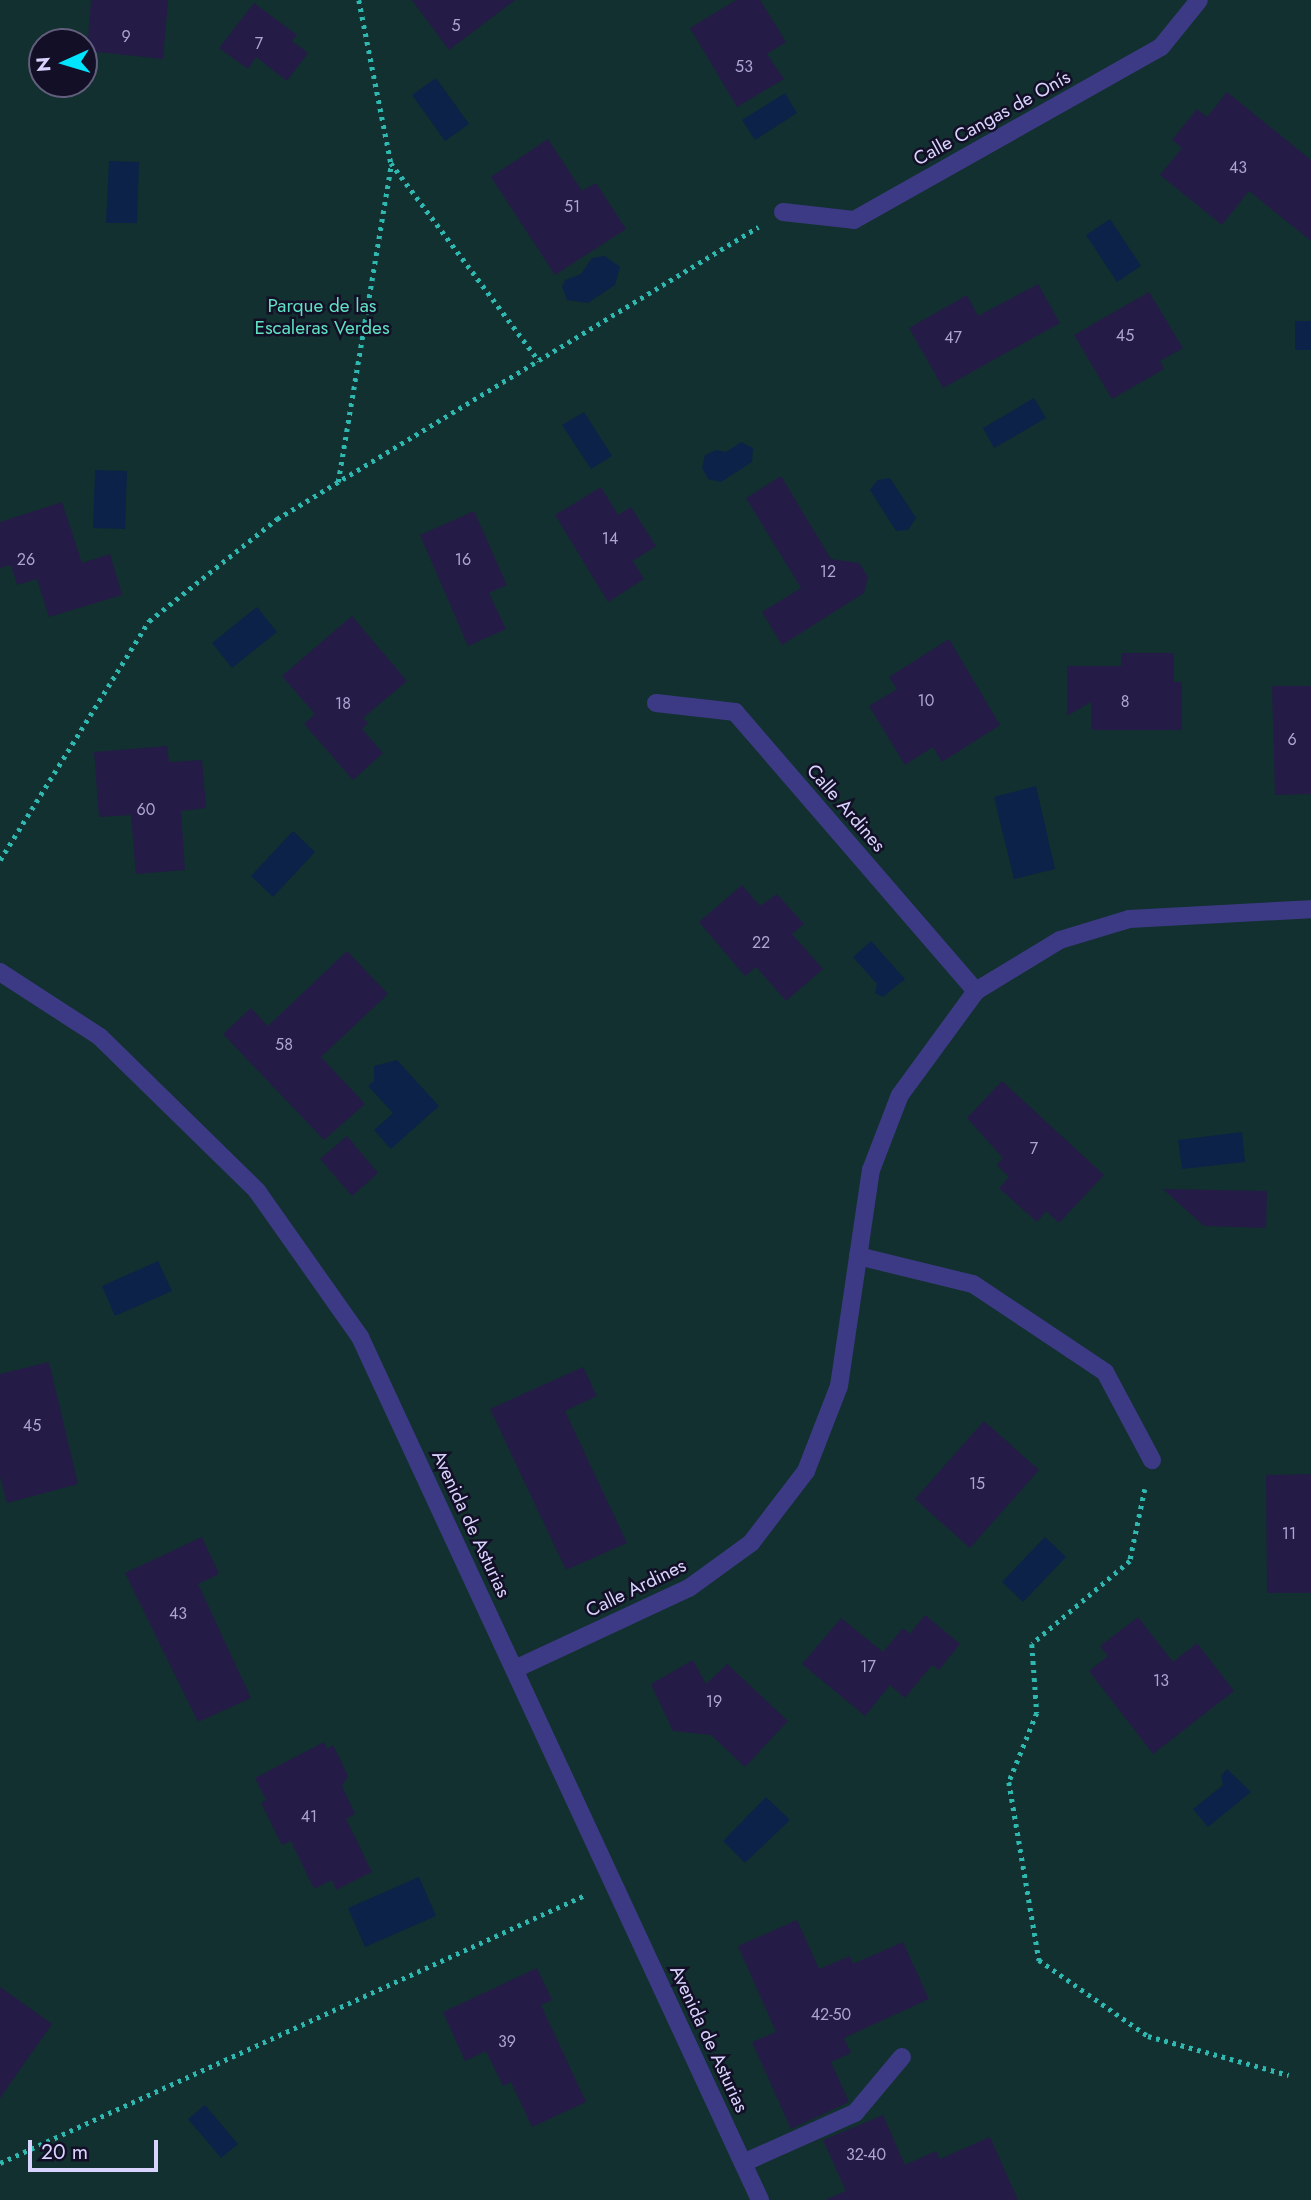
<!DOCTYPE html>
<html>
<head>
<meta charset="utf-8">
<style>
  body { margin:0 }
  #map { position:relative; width:1311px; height:2200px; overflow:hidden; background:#130f26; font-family:Jost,sans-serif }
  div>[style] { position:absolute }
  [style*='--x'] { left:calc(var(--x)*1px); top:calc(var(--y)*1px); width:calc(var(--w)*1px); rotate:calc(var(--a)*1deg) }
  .green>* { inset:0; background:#12302f }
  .water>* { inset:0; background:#0c2248 }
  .building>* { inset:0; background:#241b47 }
  .path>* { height:4.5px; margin-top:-2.25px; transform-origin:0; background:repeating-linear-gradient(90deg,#2fb8b0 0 3.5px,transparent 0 8.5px) }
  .minor>* { height:18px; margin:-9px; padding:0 9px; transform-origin:9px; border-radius:9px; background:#3d3a85 }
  span { translate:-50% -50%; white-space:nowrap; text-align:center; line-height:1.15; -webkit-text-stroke:5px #130f26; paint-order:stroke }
  .number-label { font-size:16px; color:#aca6d1 }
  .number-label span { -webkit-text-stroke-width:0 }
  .street-label { font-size:19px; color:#d9d4ff }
  .park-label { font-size:19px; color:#5fe0c0 }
  .north { position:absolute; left:28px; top:28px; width:70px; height:70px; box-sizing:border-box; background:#130f26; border:2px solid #625e7d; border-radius:50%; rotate:266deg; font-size:19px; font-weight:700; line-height:28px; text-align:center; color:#d9d4ff }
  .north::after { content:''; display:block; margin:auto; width:24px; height:32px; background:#00e5ff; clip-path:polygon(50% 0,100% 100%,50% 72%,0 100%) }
  .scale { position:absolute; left:28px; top:2140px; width:130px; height:32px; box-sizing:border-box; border:4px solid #d9d4ff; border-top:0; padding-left:9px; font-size:21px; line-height:24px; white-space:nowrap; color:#d9d4ff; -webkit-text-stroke:5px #130f26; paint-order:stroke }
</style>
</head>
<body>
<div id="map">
  <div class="green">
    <i style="clip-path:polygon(evenodd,0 0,1311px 0,1311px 2200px,0 2200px,0 0,42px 42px,84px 42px,84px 84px,42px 84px,42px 42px)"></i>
  </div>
  <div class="water">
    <i style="clip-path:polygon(436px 78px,469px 124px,445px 141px,412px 95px)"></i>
    <i style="clip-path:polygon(785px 93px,797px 113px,755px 140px,742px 120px)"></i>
    <i style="clip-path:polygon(109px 161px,139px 162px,137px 223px,106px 223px)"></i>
    <i style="clip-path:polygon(1110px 219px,1141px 266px,1117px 282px,1086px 235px)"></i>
    <i style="clip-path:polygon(605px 256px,620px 267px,615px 285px,588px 303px,567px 300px,562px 287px,565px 280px,581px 274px,592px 258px)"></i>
    <i style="clip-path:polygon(1295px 321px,1311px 321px,1311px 350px,1295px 350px)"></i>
    <i style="clip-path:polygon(1034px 398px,1046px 418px,994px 448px,983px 428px)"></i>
    <i style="clip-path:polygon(584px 412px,612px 456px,591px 469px,562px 425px)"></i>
    <i style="clip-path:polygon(741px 442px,753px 448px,752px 462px,721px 482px,708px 479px,702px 468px,705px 455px,716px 450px,726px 452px)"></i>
    <i style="clip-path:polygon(95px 470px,127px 471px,125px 529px,93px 528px)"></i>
    <i style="clip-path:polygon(890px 478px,916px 518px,908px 530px,896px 531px,870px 490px,878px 480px)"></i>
    <i style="clip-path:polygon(257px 607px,277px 632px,232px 668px,212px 643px)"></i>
    <i style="clip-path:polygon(1036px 786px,1055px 869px,1014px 879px,994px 797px)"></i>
    <i style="clip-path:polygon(293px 831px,315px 852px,273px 897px,251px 876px)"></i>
    <i style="clip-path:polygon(871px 941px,905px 979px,883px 997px,875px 993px,877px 984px,853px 957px)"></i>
    <i style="clip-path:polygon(397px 1060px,439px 1106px,391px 1149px,374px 1130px,393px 1113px,368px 1086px,374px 1081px,374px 1066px)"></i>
    <i style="clip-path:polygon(1242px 1132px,1245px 1162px,1182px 1169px,1178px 1140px)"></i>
    <i style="clip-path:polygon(158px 1261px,172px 1291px,115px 1316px,102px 1286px)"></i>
    <i style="clip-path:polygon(1045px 1537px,1066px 1557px,1023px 1602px,1002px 1582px)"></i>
    <i style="clip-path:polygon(1227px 1769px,1251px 1792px,1208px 1827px,1193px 1809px,1223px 1785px,1221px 1776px)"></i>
    <i style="clip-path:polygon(766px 1797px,790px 1820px,745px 1863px,723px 1841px)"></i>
    <i style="clip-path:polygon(419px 1877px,436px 1916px,365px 1947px,348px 1908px)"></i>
    <i style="clip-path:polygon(205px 2105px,238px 2144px,221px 2158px,188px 2119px)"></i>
  </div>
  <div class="building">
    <i style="clip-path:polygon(91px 0,168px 0,163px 59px,87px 51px)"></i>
    <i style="clip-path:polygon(412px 0,515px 0,449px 50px)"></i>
    <i style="clip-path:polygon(736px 0,760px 0,786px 42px,767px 54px,784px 79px,737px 107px,690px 28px)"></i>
    <i style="clip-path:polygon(254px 3px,297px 35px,292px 41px,308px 53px,287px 81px,256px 57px,248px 69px,219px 48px)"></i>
    <i style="clip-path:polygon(1227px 92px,1311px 160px,1311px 241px,1249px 191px,1222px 225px,1160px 175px,1182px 148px,1172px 140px,1197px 109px,1207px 117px)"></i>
    <i style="clip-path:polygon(548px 139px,582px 191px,596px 183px,626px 229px,555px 275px,491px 177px)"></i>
    <i style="clip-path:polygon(1038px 284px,1060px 323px,943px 388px,909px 328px,967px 295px,978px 316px)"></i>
    <i style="clip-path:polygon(1149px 292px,1183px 348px,1160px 361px,1164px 369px,1112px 399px,1074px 335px)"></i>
    <i style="clip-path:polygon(781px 476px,831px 559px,859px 563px,868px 577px,864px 593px,782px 645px,762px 612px,801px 588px,746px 498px)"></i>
    <i style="clip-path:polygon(601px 487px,618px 515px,631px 507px,656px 546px,633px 561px,644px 579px,608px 602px,555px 515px)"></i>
    <i style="clip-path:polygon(62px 502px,82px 563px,110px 554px,122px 595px,49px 617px,37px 579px,17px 585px,11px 565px,0 568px,0 522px)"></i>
    <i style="clip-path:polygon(474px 511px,507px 585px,489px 593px,506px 629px,468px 646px,420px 535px)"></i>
    <i style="clip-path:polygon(352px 616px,407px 681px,363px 718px,368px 723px,362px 729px,383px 753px,353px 780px,304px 724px,315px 714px,282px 676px)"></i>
    <i style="clip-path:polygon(949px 639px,1000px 725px,942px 762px,933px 747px,905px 765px,869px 706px,897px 689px,889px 677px)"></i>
    <i style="clip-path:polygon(1121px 653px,1174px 653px,1174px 682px,1182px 682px,1182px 730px,1091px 730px,1091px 702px,1067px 716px,1067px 666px,1121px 666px)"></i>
    <i style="clip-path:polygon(1272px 686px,1311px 686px,1311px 794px,1275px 795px)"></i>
    <i style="clip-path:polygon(167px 746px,169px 762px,202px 760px,206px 808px,181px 811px,185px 870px,136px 874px,131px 815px,99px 817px,94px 752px)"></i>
    <i style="clip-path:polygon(742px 885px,760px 906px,777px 894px,804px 924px,792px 934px,823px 969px,786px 1001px,756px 967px,745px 976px,699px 922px)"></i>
    <i style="clip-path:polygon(347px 951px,388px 994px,321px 1057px,365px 1104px,324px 1140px,223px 1034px,251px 1008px,268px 1026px)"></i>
    <i style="clip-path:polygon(1002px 1081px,1104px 1175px,1059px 1223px,1046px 1211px,1037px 1222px,999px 1188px,1009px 1177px,997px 1165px,1003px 1158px,967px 1118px)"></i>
    <i style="clip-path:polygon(347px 1136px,378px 1173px,352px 1196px,320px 1159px)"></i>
    <i style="clip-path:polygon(1163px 1189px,1267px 1191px,1266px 1228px,1204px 1226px)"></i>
    <i style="clip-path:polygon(49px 1362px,78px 1484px,7px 1503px,0 1477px,0 1374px)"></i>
    <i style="clip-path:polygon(583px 1367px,597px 1396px,565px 1411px,627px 1543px,566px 1570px,490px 1409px)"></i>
    <i style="clip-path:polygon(984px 1421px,1039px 1470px,970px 1548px,915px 1499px)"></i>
    <i style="clip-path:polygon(1311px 1474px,1311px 1593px,1267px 1593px,1266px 1475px)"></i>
    <i style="clip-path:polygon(202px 1537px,219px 1574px,198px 1584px,251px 1698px,198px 1722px,125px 1573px)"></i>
    <i style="clip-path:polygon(925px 1615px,960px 1644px,939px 1670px,932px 1665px,905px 1698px,890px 1685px,865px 1716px,802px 1664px,841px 1618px,883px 1652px,903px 1628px,910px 1634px)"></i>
    <i style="clip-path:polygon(1138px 1617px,1173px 1662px,1197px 1643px,1234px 1691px,1153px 1754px,1089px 1671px,1108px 1656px,1100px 1646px)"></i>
    <i style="clip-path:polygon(693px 1660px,706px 1684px,727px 1664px,788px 1721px,745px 1767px,711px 1735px,673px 1731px,651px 1684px)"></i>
    <i style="clip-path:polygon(324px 1742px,327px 1749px,333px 1745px,348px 1776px,342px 1786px,355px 1814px,346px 1819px,372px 1872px,336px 1890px,332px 1880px,314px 1889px,291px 1841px,282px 1845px,261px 1803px,266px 1800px,255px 1778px)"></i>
    <i style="clip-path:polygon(797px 1920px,819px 1969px,850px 1956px,853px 1964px,903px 1942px,929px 1999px,844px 2038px,851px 2053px,831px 2062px,849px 2102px,791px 2129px,752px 2042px,776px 2032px,738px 1946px)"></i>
    <i style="clip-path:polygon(537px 1968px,552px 2000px,541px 2005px,586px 2102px,532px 2127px,511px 2082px,503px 2086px,486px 2051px,465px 2061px,443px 2012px)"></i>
    <i style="clip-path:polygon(0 1987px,52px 2024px,0 2098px)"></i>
    <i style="clip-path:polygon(883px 2115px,905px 2165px,936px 2151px,940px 2159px,990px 2137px,1018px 2200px,825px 2200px,846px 2191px,823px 2140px)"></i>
  </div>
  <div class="path">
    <i style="--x:359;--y:0;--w:166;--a:78.9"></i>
    <i style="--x:391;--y:163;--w:247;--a:53.2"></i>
    <i style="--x:338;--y:482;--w:322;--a:-80.5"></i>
    <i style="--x:0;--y:860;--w:282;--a:-58.1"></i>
    <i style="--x:149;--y:621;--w:164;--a:-38.6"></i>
    <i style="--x:277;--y:519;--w:563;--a:-31.26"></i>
    <i style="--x:1145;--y:1489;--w:74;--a:101.8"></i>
    <i style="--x:1130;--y:1561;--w:128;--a:139.7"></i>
    <i style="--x:1032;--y:1644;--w:69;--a:85.9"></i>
    <i style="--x:1037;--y:1713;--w:74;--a:112.1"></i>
    <i style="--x:1009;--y:1782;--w:181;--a:80.4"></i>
    <i style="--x:1039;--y:1960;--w:133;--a:34.9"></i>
    <i style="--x:1148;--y:2036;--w:146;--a:15.5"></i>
    <i style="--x:0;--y:2163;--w:643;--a:-24.61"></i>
  </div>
  <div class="minor">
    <i style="--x:783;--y:212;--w:71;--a:6.4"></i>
    <i style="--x:854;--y:220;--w:352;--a:-29.4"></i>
    <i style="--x:1161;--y:47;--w:60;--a:-51"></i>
    <i style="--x:656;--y:703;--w:80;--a:6.5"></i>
    <i style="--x:735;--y:712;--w:369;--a:49.2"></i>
    <i style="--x:0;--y:972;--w:119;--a:33"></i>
    <i style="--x:100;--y:1037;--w:220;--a:44.4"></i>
    <i style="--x:257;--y:1191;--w:179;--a:54.8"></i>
    <i style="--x:360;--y:1337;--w:951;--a:65.13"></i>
    <i style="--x:858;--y:1256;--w:118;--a:13.7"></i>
    <i style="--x:973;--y:1284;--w:159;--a:33.7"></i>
    <i style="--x:1105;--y:1372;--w:100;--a:61.9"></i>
    <i style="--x:515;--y:1669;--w:192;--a:-25"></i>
    <i style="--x:689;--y:1588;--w:77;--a:-36"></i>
    <i style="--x:751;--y:1543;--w:91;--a:-52.6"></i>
    <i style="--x:806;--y:1471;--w:91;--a:-68.8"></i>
    <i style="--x:839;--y:1386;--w:218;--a:-81.6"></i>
    <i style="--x:871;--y:1170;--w:80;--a:-68.9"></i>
    <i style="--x:900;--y:1095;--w:129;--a:-53.8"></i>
    <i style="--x:976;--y:991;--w:98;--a:-31.3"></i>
    <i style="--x:1060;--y:940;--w:72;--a:-16.9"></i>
    <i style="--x:1129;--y:919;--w:182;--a:-3.1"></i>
    <i style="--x:743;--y:2163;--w:123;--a:-24.1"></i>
    <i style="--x:855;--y:2113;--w:73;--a:-50"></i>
  </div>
  <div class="number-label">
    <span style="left:456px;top:26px">5</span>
    <span style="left:126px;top:37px">9</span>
    <span style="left:259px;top:44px">7</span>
    <span style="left:744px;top:67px">53</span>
    <span style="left:1238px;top:168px">43</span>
    <span style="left:572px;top:207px">51</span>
    <span style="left:1125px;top:336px">45</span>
    <span style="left:953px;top:338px">47</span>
    <span style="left:610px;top:539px">14</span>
    <span style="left:26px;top:560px">26</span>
    <span style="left:463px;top:560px">16</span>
    <span style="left:828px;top:572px">12</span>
    <span style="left:926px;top:701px">10</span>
    <span style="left:1125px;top:702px">8</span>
    <span style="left:343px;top:704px">18</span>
    <span style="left:1292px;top:740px">6</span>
    <span style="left:146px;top:810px">60</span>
    <span style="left:761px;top:943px">22</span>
    <span style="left:284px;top:1045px">58</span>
    <span style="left:1034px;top:1149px">7</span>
    <span style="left:32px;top:1426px">45</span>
    <span style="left:977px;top:1484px">15</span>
    <span style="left:1289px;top:1534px">11</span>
    <span style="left:178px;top:1614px">43</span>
    <span style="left:868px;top:1667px">17</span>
    <span style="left:1161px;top:1681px">13</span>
    <span style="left:714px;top:1702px">19</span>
    <span style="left:309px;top:1817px">41</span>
    <span style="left:831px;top:2015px">42-50</span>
    <span style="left:507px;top:2042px">39</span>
    <span style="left:866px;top:2155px">32-40</span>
  </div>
  <div class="street-label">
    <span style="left:992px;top:118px;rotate:-29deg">Calle Cangas de Onís</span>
    <span style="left:846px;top:808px;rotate:49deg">Calle Ardines</span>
    <span style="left:471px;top:1524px;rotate:65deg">Avenida de Asturias</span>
    <span style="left:636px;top:1588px;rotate:-26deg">Calle Ardines</span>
    <span style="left:709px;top:2039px;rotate:65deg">Avenida de Asturias</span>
  </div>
  <div class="park-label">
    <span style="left:322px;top:317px">Parque de las<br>Escaleras Verdes</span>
  </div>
  <div class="north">N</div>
  <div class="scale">20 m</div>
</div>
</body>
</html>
